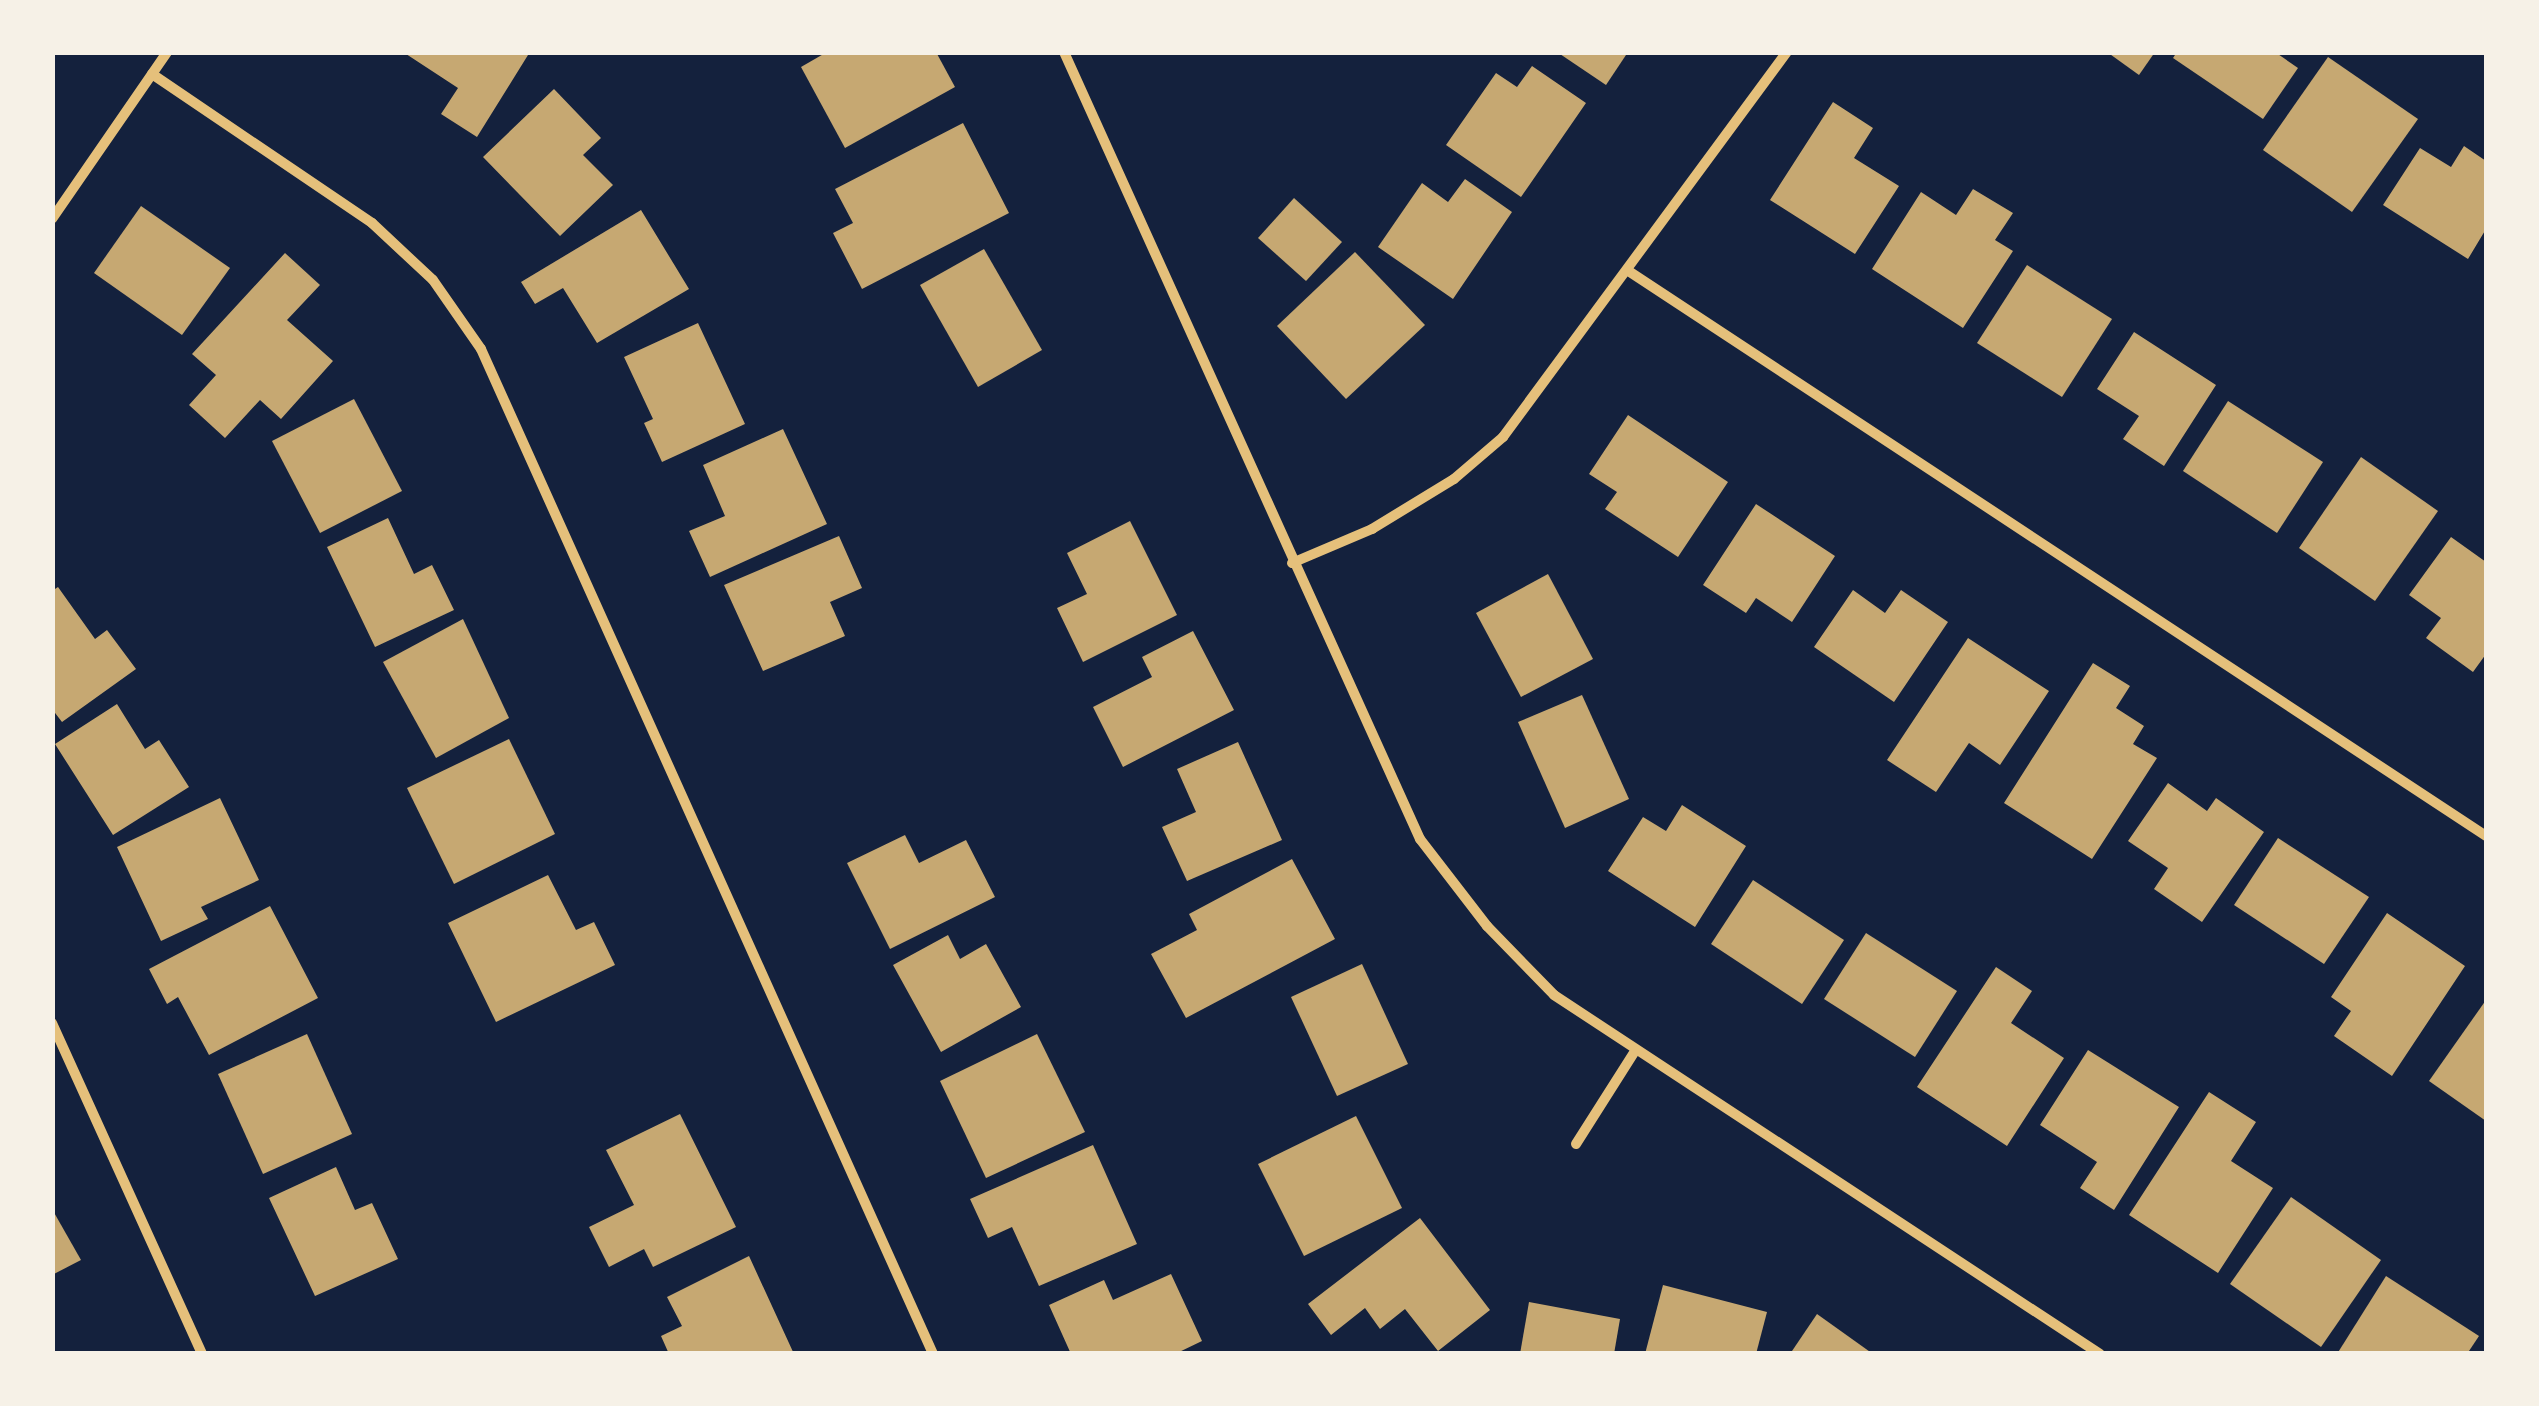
<!DOCTYPE html>
<html>
<head>
<meta charset="utf-8">
<style>
  body { margin:0 }
  #map { position:relative; width:2539px; height:1406px; overflow:hidden; background:#14213d; font-family:Montserrat,sans-serif }
  div>[style] { position:absolute }
  [style*='--x'] { left:calc(var(--x)*1px); top:calc(var(--y)*1px); width:calc(var(--w)*1px); rotate:calc(var(--a)*1deg) }
  .building>* { inset:0; background:#c6a872 }
  .minor>* { height:10px; margin:-5px; padding:0 5px; transform-origin:5px; border-radius:5px; background:#e5c07b }
  span { translate:-50% -50%; white-space:nowrap; text-align:center; line-height:1.15; -webkit-text-stroke:8px #f6f1e7; paint-order:stroke }
  .frame { position:absolute; inset:0; border:55px solid #f6f1e7; pointer-events:none }
</style>
</head>
<body>
<div id="map">
  <div class="building">
    <i style="clip-path:polygon(403px 52px,525px 52px,528px 55px,477px 137px,441px 114px,458px 88px)"></i>
    <i style="clip-path:polygon(827px 52px,936px 52px,955px 87px,845px 148px,801px 67px)"></i>
    <i style="clip-path:polygon(1557px 52px,1628px 52px,1606px 85px)"></i>
    <i style="clip-path:polygon(2107px 52px,2155px 52px,2139px 75px)"></i>
    <i style="clip-path:polygon(2177px 52px,2275px 52px,2298px 68px,2263px 119px,2173px 58px)"></i>
    <i style="clip-path:polygon(2328px 57px,2418px 119px,2352px 212px,2263px 150px)"></i>
    <i style="clip-path:polygon(1532px 66px,1586px 103px,1521px 197px,1446px 145px,1496px 73px,1517px 87px)"></i>
    <i style="clip-path:polygon(554px 89px,601px 138px,583px 155px,613px 185px,560px 236px,483px 157px)"></i>
    <i style="clip-path:polygon(1833px 102px,1873px 128px,1854px 158px,1899px 186px,1855px 254px,1770px 200px)"></i>
    <i style="clip-path:polygon(963px 123px,1009px 213px,862px 289px,833px 233px,853px 223px,835px 189px)"></i>
    <i style="clip-path:polygon(2464px 146px,2486px 161px,2486px 229px,2468px 259px,2383px 205px,2420px 148px,2451px 167px)"></i>
    <i style="clip-path:polygon(1465px 179px,1512px 212px,1453px 299px,1378px 247px,1422px 183px,1448px 202px)"></i>
    <i style="clip-path:polygon(1973px 189px,2013px 213px,1995px 240px,2013px 251px,1963px 328px,1872px 269px,1921px 192px,1956px 215px)"></i>
    <i style="clip-path:polygon(1294px 198px,1342px 242px,1306px 281px,1258px 238px)"></i>
    <i style="clip-path:polygon(141px 206px,230px 268px,182px 335px,94px 273px)"></i>
    <i style="clip-path:polygon(641px 210px,689px 289px,597px 343px,563px 288px,535px 304px,521px 282px)"></i>
    <i style="clip-path:polygon(984px 249px,1042px 350px,978px 387px,920px 285px)"></i>
    <i style="clip-path:polygon(1355px 252px,1425px 325px,1346px 399px,1277px 326px)"></i>
    <i style="clip-path:polygon(285px 253px,320px 285px,287px 320px,333px 361px,281px 419px,260px 400px,225px 438px,189px 405px,216px 375px,192px 354px)"></i>
    <i style="clip-path:polygon(2027px 265px,2112px 319px,2062px 397px,1977px 343px)"></i>
    <i style="clip-path:polygon(698px 323px,745px 424px,662px 462px,644px 423px,653px 419px,624px 357px)"></i>
    <i style="clip-path:polygon(2134px 332px,2216px 385px,2164px 466px,2123px 439px,2139px 416px,2097px 389px)"></i>
    <i style="clip-path:polygon(354px 399px,402px 491px,320px 533px,272px 441px)"></i>
    <i style="clip-path:polygon(2228px 401px,2323px 462px,2277px 533px,2183px 471px)"></i>
    <i style="clip-path:polygon(1628px 415px,1728px 482px,1678px 557px,1605px 509px,1617px 492px,1589px 474px)"></i>
    <i style="clip-path:polygon(783px 429px,827px 524px,710px 577px,689px 531px,725px 516px,703px 465px)"></i>
    <i style="clip-path:polygon(2361px 457px,2438px 511px,2375px 601px,2299px 548px)"></i>
    <i style="clip-path:polygon(1756px 504px,1835px 556px,1792px 622px,1756px 598px,1746px 613px,1703px 585px)"></i>
    <i style="clip-path:polygon(388px 518px,414px 574px,432px 565px,454px 610px,375px 647px,327px 547px)"></i>
    <i style="clip-path:polygon(1130px 521px,1177px 615px,1083px 662px,1057px 608px,1087px 594px,1067px 553px)"></i>
    <i style="clip-path:polygon(839px 536px,862px 588px,830px 602px,845px 636px,763px 671px,724px 585px)"></i>
    <i style="clip-path:polygon(2451px 537px,2486px 562px,2486px 654px,2473px 672px,2426px 638px,2441px 618px,2409px 595px)"></i>
    <i style="clip-path:polygon(1548px 574px,1593px 659px,1521px 697px,1476px 613px)"></i>
    <i style="clip-path:polygon(58px 587px,95px 639px,107px 630px,136px 669px,62px 722px,52px 709px,52px 591px)"></i>
    <i style="clip-path:polygon(1853px 590px,1885px 613px,1901px 590px,1948px 622px,1894px 702px,1814px 647px)"></i>
    <i style="clip-path:polygon(463px 619px,509px 718px,436px 758px,383px 662px)"></i>
    <i style="clip-path:polygon(1193px 631px,1234px 710px,1123px 767px,1093px 707px,1152px 677px,1142px 657px)"></i>
    <i style="clip-path:polygon(1968px 638px,2049px 691px,2000px 765px,1969px 743px,1936px 792px,1887px 760px)"></i>
    <i style="clip-path:polygon(2093px 663px,2130px 686px,2116px 708px,2144px 726px,2133px 744px,2157px 758px,2092px 859px,2004px 803px)"></i>
    <i style="clip-path:polygon(1582px 695px,1629px 799px,1565px 828px,1518px 722px)"></i>
    <i style="clip-path:polygon(117px 704px,145px 749px,159px 740px,189px 787px,113px 835px,55px 744px)"></i>
    <i style="clip-path:polygon(509px 739px,555px 834px,454px 884px,407px 788px)"></i>
    <i style="clip-path:polygon(1238px 742px,1282px 840px,1187px 881px,1162px 827px,1196px 812px,1177px 769px)"></i>
    <i style="clip-path:polygon(2168px 783px,2207px 811px,2216px 798px,2264px 832px,2202px 922px,2154px 889px,2168px 868px,2128px 841px)"></i>
    <i style="clip-path:polygon(220px 798px,259px 880px,201px 907px,208px 919px,161px 941px,117px 847px)"></i>
    <i style="clip-path:polygon(1682px 805px,1746px 846px,1695px 927px,1608px 871px,1643px 817px,1666px 831px)"></i>
    <i style="clip-path:polygon(905px 835px,919px 863px,966px 840px,995px 897px,890px 949px,847px 863px)"></i>
    <i style="clip-path:polygon(2278px 838px,2369px 897px,2324px 964px,2234px 905px)"></i>
    <i style="clip-path:polygon(1292px 859px,1335px 939px,1186px 1018px,1151px 954px,1197px 930px,1189px 914px)"></i>
    <i style="clip-path:polygon(548px 875px,576px 930px,594px 922px,615px 965px,496px 1022px,448px 923px)"></i>
    <i style="clip-path:polygon(1753px 880px,1844px 940px,1802px 1004px,1711px 944px)"></i>
    <i style="clip-path:polygon(270px 906px,318px 998px,209px 1055px,178px 997px,167px 1004px,149px 969px)"></i>
    <i style="clip-path:polygon(2387px 913px,2465px 966px,2392px 1076px,2334px 1036px,2351px 1011px,2331px 997px)"></i>
    <i style="clip-path:polygon(1866px 933px,1957px 991px,1915px 1057px,1824px 999px)"></i>
    <i style="clip-path:polygon(948px 935px,960px 959px,986px 944px,1021px 1007px,941px 1052px,893px 965px)"></i>
    <i style="clip-path:polygon(1362px 964px,1408px 1064px,1337px 1096px,1291px 997px)"></i>
    <i style="clip-path:polygon(1996px 967px,2032px 991px,2011px 1023px,2064px 1058px,2007px 1146px,1917px 1087px)"></i>
    <i style="clip-path:polygon(2486px 1000px,2486px 1121px,2429px 1081px)"></i>
    <i style="clip-path:polygon(307px 1034px,352px 1134px,263px 1174px,218px 1074px)"></i>
    <i style="clip-path:polygon(1037px 1034px,1085px 1132px,986px 1178px,940px 1081px)"></i>
    <i style="clip-path:polygon(2088px 1050px,2179px 1107px,2114px 1210px,2080px 1188px,2097px 1162px,2040px 1125px)"></i>
    <i style="clip-path:polygon(2209px 1092px,2256px 1122px,2231px 1161px,2273px 1188px,2218px 1273px,2129px 1215px)"></i>
    <i style="clip-path:polygon(680px 1114px,736px 1227px,653px 1267px,644px 1249px,609px 1267px,589px 1227px,634px 1205px,606px 1150px)"></i>
    <i style="clip-path:polygon(1356px 1116px,1402px 1208px,1304px 1256px,1258px 1164px)"></i>
    <i style="clip-path:polygon(1093px 1145px,1137px 1244px,1039px 1286px,1012px 1227px,988px 1238px,970px 1199px)"></i>
    <i style="clip-path:polygon(336px 1167px,355px 1210px,372px 1203px,398px 1259px,315px 1296px,269px 1198px)"></i>
    <i style="clip-path:polygon(2291px 1197px,2381px 1260px,2321px 1347px,2230px 1284px)"></i>
    <i style="clip-path:polygon(52px 1209px,81px 1260px,52px 1275px)"></i>
    <i style="clip-path:polygon(1420px 1218px,1490px 1310px,1438px 1351px,1405px 1309px,1380px 1329px,1365px 1308px,1331px 1335px,1308px 1304px)"></i>
    <i style="clip-path:polygon(749px 1256px,794px 1354px,669px 1354px,661px 1336px,682px 1326px,667px 1297px)"></i>
    <i style="clip-path:polygon(1171px 1274px,1202px 1341px,1175px 1354px,1071px 1354px,1049px 1305px,1104px 1280px,1113px 1300px)"></i>
    <i style="clip-path:polygon(2386px 1276px,2479px 1336px,2467px 1354px,2337px 1354px)"></i>
    <i style="clip-path:polygon(1663px 1285px,1767px 1312px,1756px 1354px,1645px 1354px)"></i>
    <i style="clip-path:polygon(1529px 1302px,1620px 1319px,1614px 1354px,1520px 1354px)"></i>
    <i style="clip-path:polygon(1817px 1314px,1873px 1354px,1790px 1354px)"></i>
  </div>
  <div class="minor">
    <i style="--x:1064;--y:52;--w:864;--a:65.66"></i>
    <i style="--x:1420;--y:839;--w:110;--a:52.4"></i>
    <i style="--x:1487;--y:926;--w:96;--a:45.8"></i>
    <i style="--x:1554;--y:995;--w:653;--a:33.33"></i>
    <i style="--x:152;--y:74;--w:266;--a:34.1"></i>
    <i style="--x:372;--y:223;--w:83;--a:43.1"></i>
    <i style="--x:433;--y:280;--w:84;--a:55.2"></i>
    <i style="--x:481;--y:349;--w:1102;--a:65.78"></i>
    <i style="--x:52;--y:219;--w:203;--a:-55.4"></i>
    <i style="--x:1630;--y:272;--w:1025;--a:33.38"></i>
    <i style="--x:1292;--y:563;--w:87;--a:-23"></i>
    <i style="--x:1372;--y:529;--w:96;--a:-31.4"></i>
    <i style="--x:1454;--y:479;--w:65;--a:-40.6"></i>
    <i style="--x:1503;--y:437;--w:478;--a:-53.6"></i>
    <i style="--x:52;--y:1023;--w:363;--a:65.6"></i>
    <i style="--x:1576;--y:1144;--w:110;--a:-57.6"></i>
  </div>
  <div class="frame"></div>
</div>
</body>
</html>
